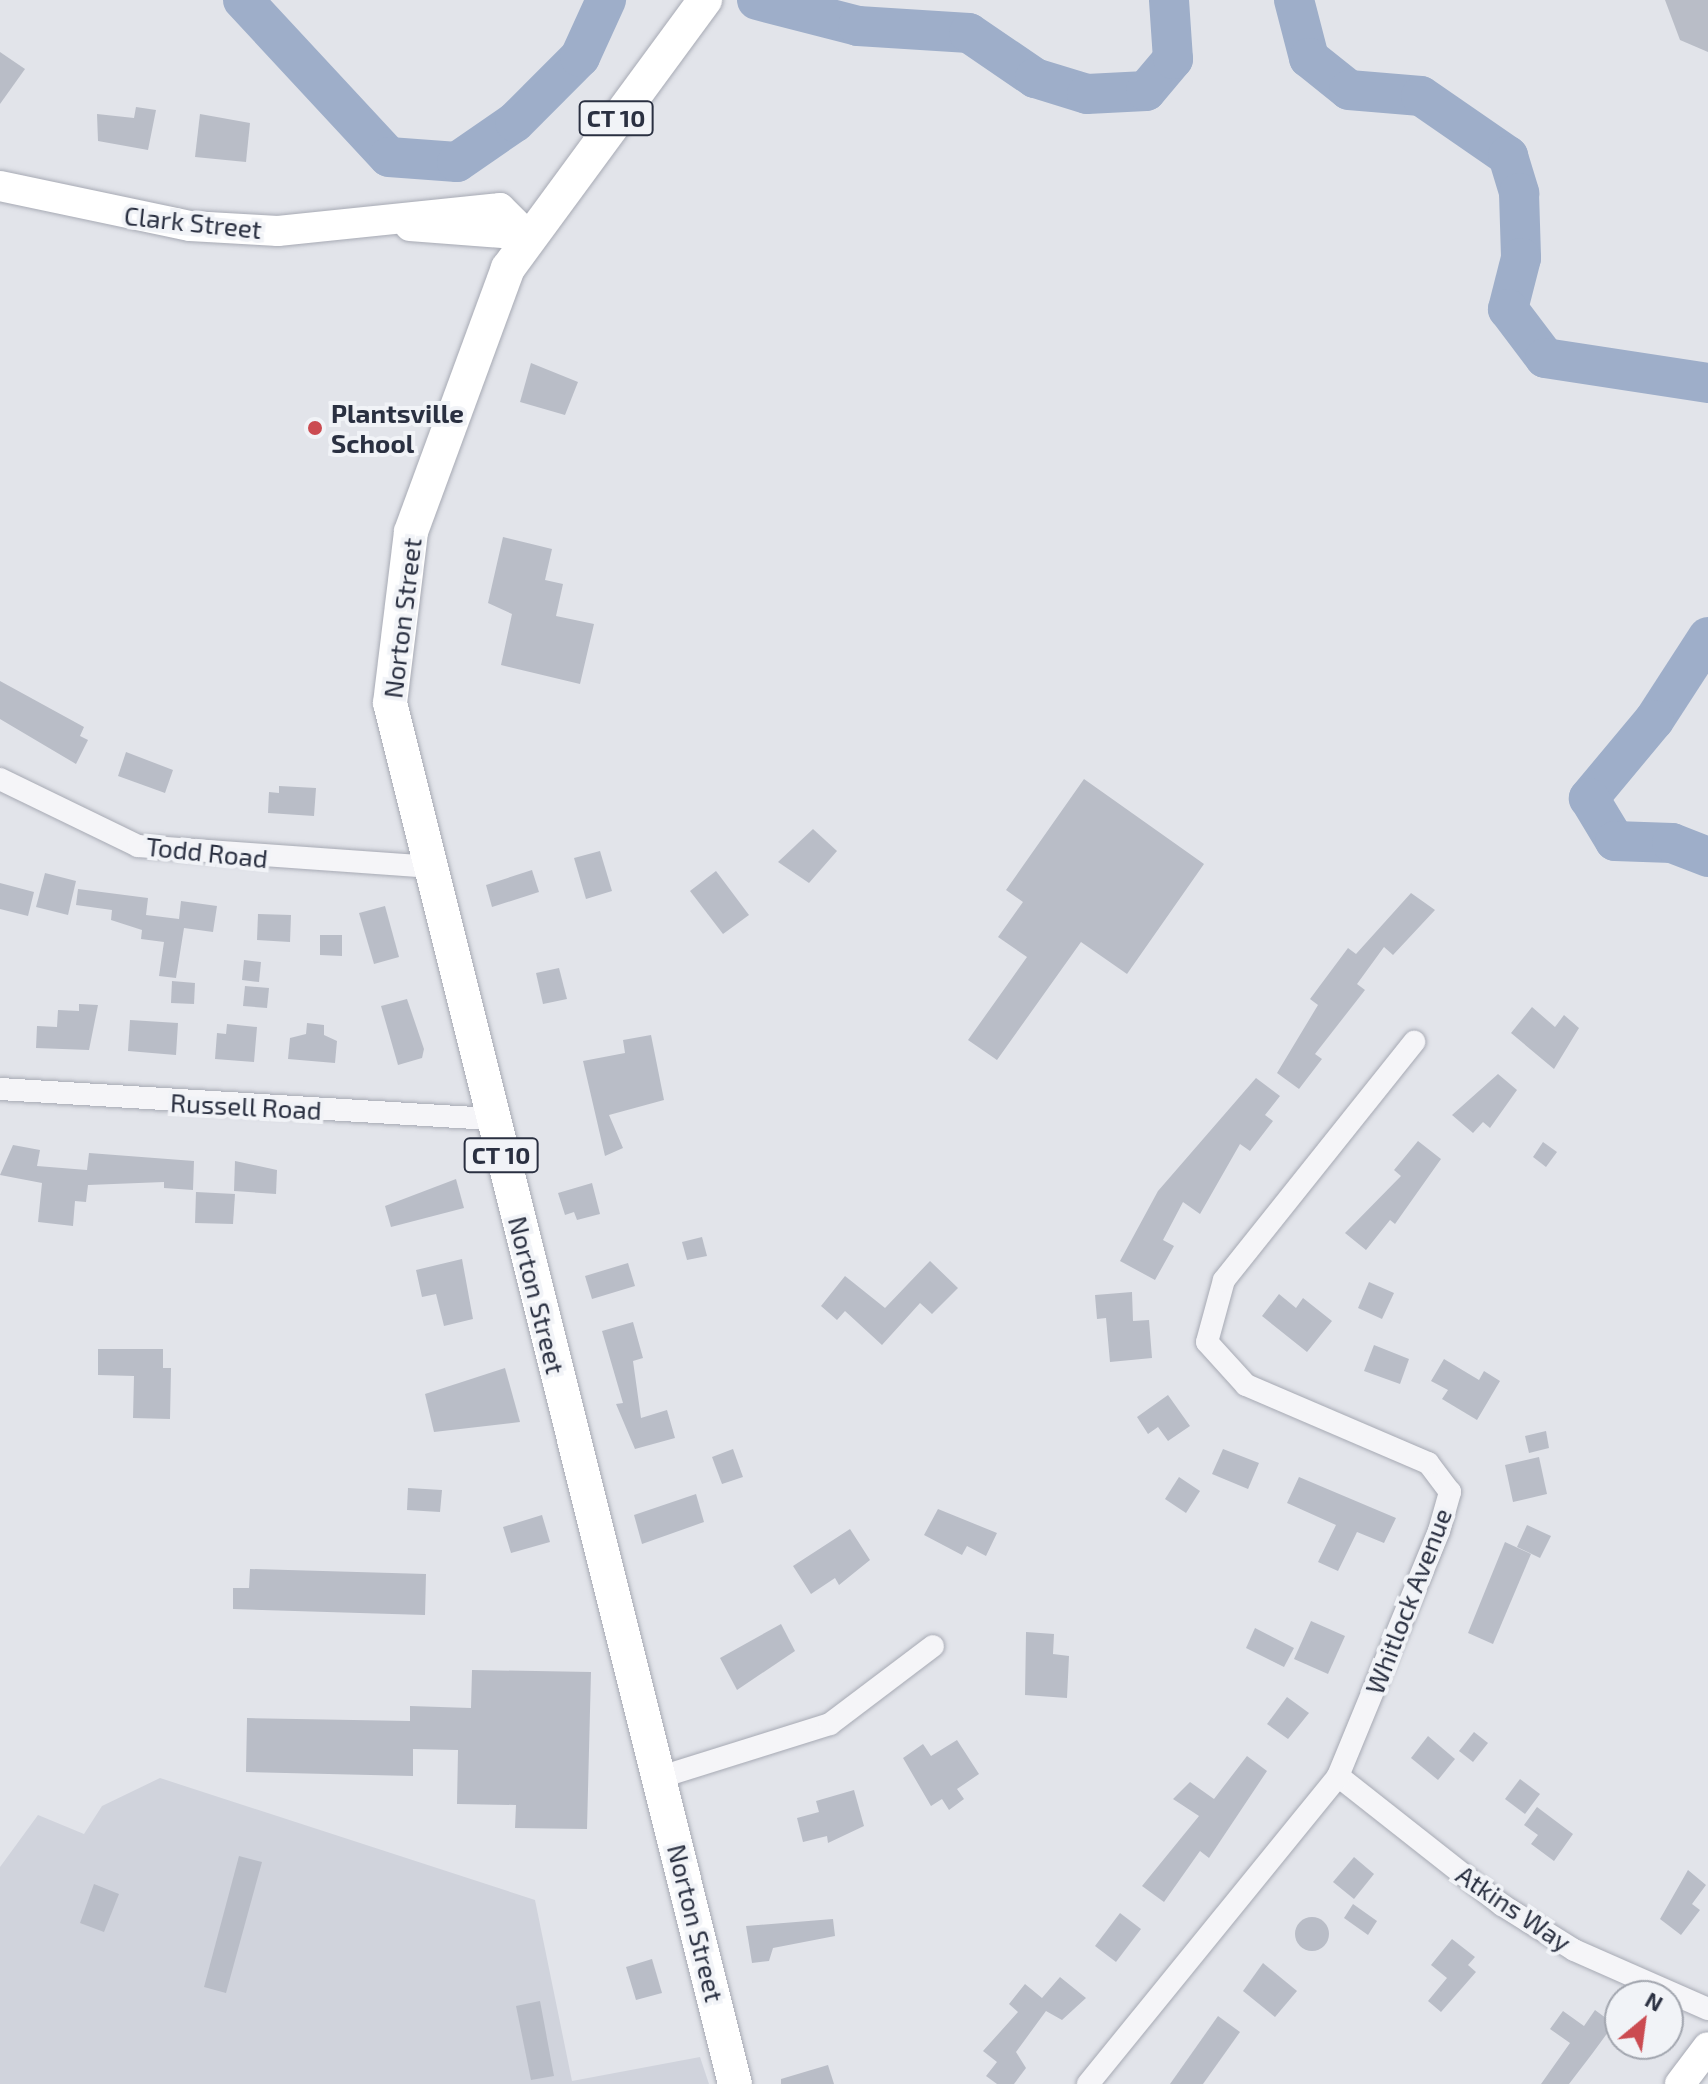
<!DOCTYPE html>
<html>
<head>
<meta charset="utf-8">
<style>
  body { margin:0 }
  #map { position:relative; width:1708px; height:2084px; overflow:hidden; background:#e2e4ea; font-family:"Exo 2",sans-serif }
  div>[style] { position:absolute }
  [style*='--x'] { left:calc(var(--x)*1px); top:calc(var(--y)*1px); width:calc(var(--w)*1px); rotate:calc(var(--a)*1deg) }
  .built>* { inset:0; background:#d0d3dc }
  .river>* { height:40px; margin:-20px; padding:0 20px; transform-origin:20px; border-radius:20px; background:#9eaec9 }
  .building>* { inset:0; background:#b9bdc7 }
  .round { border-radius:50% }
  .roads { filter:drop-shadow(0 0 2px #a7aab4) drop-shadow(0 0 2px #a7aab4) }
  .minor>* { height:22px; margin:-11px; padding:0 11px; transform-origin:11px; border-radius:11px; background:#f5f5f8 }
  .major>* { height:30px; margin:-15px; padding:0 15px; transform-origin:15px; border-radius:15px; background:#fff }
  .highway>* { height:34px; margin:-17px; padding:0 17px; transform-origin:17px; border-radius:17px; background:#fff }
  .dots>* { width:22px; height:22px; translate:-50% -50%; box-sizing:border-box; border:4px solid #f1f3f7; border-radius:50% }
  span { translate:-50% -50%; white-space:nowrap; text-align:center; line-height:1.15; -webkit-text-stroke:8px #f1f3f7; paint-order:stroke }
  .shield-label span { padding:2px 6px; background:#f1f3f7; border:2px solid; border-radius:6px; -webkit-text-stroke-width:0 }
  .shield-label { font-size:24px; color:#2a3041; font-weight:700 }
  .street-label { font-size:26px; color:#2a3041 }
  .poi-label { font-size:26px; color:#2a3041; font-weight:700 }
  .left { translate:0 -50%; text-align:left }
  .north { position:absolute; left:1604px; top:1980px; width:80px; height:80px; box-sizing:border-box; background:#f1f3f7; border:2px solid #a1a5ae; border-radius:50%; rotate:29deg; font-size:22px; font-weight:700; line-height:32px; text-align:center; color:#2a3041 }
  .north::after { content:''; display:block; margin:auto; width:28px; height:36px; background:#cb4b51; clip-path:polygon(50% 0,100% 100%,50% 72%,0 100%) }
</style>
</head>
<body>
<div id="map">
  <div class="built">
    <i style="clip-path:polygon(160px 1778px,535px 1900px,572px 2081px,700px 2057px,709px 2084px,0 2084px,0 1867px,38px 1815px,84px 1834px,102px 1806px)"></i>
  </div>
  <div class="river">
    <i style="--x:243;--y:0;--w:214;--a:47.1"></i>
    <i style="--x:389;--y:157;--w:68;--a:4.2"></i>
    <i style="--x:457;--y:162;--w:70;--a:-34.6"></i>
    <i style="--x:515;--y:122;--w:92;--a:-45"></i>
    <i style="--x:580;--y:57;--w:63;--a:-65.5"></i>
    <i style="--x:757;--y:0;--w:104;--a:14.4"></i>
    <i style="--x:858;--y:26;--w:111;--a:3.6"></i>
    <i style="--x:969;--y:33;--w:80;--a:34.3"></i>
    <i style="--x:1035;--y:78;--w:54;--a:17.1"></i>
    <i style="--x:1087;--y:94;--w:59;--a:-2.9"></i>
    <i style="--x:1146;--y:91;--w:42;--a:-49.8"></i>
    <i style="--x:1173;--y:59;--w:59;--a:-93.9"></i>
    <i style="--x:1294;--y:0;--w:60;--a:75.5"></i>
    <i style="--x:1309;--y:58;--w:51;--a:38.7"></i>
    <i style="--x:1349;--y:90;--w:72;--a:4.8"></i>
    <i style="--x:1421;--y:96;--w:106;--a:34.6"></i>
    <i style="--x:1508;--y:156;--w:39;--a:73"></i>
    <i style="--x:1519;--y:193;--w:65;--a:88.2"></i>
    <i style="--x:1521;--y:258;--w:53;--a:104.3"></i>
    <i style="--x:1508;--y:309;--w:61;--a:52.9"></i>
    <i style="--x:1545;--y:358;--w:165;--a:8.7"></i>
    <i style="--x:1708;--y:637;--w:99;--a:123"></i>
    <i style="--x:1654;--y:720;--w:102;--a:129.8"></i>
    <i style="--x:1589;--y:798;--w:50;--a:58.8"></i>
    <i style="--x:1615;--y:841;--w:57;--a:2"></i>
    <i style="--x:1672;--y:843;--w:39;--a:21"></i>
  </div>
  <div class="building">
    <i style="clip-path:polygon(1665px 0,1708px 0,1708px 52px,1680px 40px)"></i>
    <i style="clip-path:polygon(0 52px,25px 69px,0 104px)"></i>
    <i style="clip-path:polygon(136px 107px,156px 110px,148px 150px,98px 141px,97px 114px,134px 118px)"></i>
    <i style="clip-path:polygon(200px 114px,250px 123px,246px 162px,195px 157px)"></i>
    <i style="clip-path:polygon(531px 363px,578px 382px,565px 415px,520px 402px)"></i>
    <i style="clip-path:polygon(503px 537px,552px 549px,545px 580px,563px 584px,556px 616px,594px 624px,580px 684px,501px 665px,512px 614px,488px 603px)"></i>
    <i style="clip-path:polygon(0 681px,84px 727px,80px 736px,88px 740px,76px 764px,0 719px)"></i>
    <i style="clip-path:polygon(126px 752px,173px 770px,165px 793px,118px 776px)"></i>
    <i style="clip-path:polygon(1084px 779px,1204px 864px,1127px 974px,1081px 942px,997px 1060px,968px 1040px,1027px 957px,998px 937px,1023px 902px,1006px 890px)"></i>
    <i style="clip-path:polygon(279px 786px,316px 788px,314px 816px,268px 813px,269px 792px,279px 793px)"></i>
    <i style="clip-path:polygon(813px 829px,837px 851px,809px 883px,778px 862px)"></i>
    <i style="clip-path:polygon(600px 851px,612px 891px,586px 899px,574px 858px)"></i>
    <i style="clip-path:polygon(532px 870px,539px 892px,492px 907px,486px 885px)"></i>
    <i style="clip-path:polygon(716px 871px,749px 915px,723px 934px,690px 891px)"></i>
    <i style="clip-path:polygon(45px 873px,76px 881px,68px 915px,36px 907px)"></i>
    <i style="clip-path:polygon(0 883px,34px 892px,28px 916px,0 909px)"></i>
    <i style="clip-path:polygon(78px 889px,148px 898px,146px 915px,179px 919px,181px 901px,217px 906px,213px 932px,184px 928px,176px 978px,159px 976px,164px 942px,141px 939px,142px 930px,111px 920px,112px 910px,76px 905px)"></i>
    <i style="clip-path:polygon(1411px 893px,1435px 910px,1393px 955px,1384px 947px,1357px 984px,1365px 990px,1315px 1054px,1322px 1059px,1299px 1089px,1277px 1073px,1318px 1005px,1310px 999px,1348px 948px,1356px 954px)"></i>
    <i style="clip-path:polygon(385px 906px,399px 957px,374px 964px,359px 913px)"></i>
    <i style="clip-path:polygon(258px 914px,291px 915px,290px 942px,257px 940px)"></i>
    <i style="clip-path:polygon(320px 935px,342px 935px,342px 956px,320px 955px)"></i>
    <i style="clip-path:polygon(244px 960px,261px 962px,259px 982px,242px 980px)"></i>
    <i style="clip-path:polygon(559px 968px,567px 999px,543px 1004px,536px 973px)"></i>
    <i style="clip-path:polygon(172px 981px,195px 983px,194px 1004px,171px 1003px)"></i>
    <i style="clip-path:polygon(245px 986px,269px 988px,267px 1008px,243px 1006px)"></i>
    <i style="clip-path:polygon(407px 999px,424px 1049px,422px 1058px,398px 1065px,381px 1006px)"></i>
    <i style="clip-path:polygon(79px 1004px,98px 1005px,89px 1050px,36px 1048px,37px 1026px,57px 1027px,58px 1010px,79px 1011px)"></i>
    <i style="clip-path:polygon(1532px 1007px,1555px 1027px,1564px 1015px,1579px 1028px,1554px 1069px,1511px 1033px)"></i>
    <i style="clip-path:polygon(130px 1020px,178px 1023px,176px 1055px,128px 1051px)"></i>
    <i style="clip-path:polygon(307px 1023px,324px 1025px,324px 1035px,337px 1041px,335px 1063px,288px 1059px,290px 1038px,306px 1034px)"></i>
    <i style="clip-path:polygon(227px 1024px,257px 1027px,254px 1062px,215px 1059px,217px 1033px,226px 1034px)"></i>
    <i style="clip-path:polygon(651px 1035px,664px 1100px,609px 1115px,623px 1148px,605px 1156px,583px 1061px,625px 1053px,623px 1040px)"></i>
    <i style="clip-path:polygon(1498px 1074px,1517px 1090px,1490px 1128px,1483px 1122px,1473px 1133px,1452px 1115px)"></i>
    <i style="clip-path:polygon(1256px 1078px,1280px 1096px,1265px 1115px,1273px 1121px,1250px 1151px,1240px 1144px,1200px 1214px,1183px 1202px,1163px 1240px,1174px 1246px,1155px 1280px,1120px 1261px,1158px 1191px)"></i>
    <i style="clip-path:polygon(1418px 1141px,1441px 1159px,1395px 1224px,1390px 1220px,1366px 1250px,1345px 1233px,1401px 1176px,1394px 1170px)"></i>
    <i style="clip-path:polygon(1543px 1142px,1557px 1152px,1546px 1167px,1533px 1157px)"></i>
    <i style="clip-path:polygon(13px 1145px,40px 1150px,37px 1166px,87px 1170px,89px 1153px,194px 1161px,193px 1190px,164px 1188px,164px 1182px,88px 1185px,86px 1202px,75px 1201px,73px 1226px,38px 1222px,42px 1183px,0 1175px)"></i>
    <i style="clip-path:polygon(235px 1161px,277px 1170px,276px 1194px,234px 1191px)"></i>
    <i style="clip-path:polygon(456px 1179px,464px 1208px,391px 1227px,385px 1206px)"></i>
    <i style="clip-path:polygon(592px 1183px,600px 1214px,577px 1220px,574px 1212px,565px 1215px,558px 1193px)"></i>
    <i style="clip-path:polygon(196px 1192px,235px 1194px,233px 1224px,195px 1223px)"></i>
    <i style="clip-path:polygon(702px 1237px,707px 1256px,687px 1260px,682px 1242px)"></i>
    <i style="clip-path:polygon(462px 1259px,473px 1319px,444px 1326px,436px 1294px,422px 1297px,416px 1270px)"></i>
    <i style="clip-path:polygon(930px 1261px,958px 1288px,932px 1314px,920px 1303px,882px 1345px,845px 1311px,837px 1320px,821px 1306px,845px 1276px,885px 1308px)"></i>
    <i style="clip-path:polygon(628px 1263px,635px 1286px,592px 1299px,585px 1276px)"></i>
    <i style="clip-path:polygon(1369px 1282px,1394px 1293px,1382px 1319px,1358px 1308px)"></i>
    <i style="clip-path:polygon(1132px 1292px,1133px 1321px,1149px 1320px,1152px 1358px,1110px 1362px,1106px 1318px,1097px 1319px,1095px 1295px)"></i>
    <i style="clip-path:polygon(1279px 1294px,1296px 1308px,1303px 1298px,1332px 1321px,1307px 1352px,1262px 1316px)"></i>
    <i style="clip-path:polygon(633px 1322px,643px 1358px,633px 1361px,641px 1418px,667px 1410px,675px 1438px,635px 1449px,616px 1404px,623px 1403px,602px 1331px)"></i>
    <i style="clip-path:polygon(1374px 1345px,1409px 1359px,1400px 1384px,1364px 1371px)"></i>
    <i style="clip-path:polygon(98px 1349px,163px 1349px,163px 1368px,171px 1368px,170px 1419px,133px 1418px,134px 1376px,98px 1375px)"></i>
    <i style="clip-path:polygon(1444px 1359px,1479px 1380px,1484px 1371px,1500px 1381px,1477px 1420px,1442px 1399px,1448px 1390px,1431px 1381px)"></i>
    <i style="clip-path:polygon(505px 1368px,520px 1422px,434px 1432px,425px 1394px)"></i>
    <i style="clip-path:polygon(1168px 1395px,1190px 1426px,1168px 1441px,1158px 1427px,1148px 1434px,1137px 1417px)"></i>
    <i style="clip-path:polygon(1546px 1431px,1549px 1448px,1529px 1453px,1525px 1436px)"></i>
    <i style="clip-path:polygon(733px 1449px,743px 1477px,722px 1484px,712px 1457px)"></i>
    <i style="clip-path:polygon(1223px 1449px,1259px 1463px,1248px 1489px,1212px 1474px)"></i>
    <i style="clip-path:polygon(1539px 1457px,1547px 1494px,1513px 1502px,1505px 1465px)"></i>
    <i style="clip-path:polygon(1179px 1477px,1200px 1491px,1186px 1513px,1165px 1499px)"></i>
    <i style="clip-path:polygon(1299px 1477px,1396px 1518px,1384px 1543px,1357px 1532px,1338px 1571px,1318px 1562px,1336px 1525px,1287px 1503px)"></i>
    <i style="clip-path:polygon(408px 1488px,442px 1490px,440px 1512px,407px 1510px)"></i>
    <i style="clip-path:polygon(696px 1494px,704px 1522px,642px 1544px,634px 1515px)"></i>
    <i style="clip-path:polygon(938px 1509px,997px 1533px,986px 1556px,967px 1546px,962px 1555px,924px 1535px)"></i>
    <i style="clip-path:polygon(542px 1515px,550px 1542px,511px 1553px,503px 1527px)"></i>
    <i style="clip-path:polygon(1527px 1525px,1551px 1536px,1540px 1558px,1517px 1547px)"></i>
    <i style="clip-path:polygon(850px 1529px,870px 1560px,839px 1585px,835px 1578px,811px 1594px,793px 1566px)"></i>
    <i style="clip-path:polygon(1505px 1542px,1531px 1554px,1493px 1644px,1468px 1633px)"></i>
    <i style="clip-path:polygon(250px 1569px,426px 1574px,425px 1615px,233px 1609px,233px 1588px,249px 1588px)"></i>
    <i style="clip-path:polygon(1311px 1621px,1345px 1636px,1328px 1674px,1294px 1659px)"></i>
    <i style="clip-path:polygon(781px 1624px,795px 1651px,737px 1690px,720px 1658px)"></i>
    <i style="clip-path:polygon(1255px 1628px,1294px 1648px,1284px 1667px,1246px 1648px)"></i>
    <i style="clip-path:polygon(1026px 1632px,1054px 1634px,1053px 1654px,1069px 1656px,1067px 1698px,1025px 1695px)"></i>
    <i style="clip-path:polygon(472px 1670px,591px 1672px,587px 1829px,515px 1828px,516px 1805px,457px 1804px,458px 1750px,413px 1749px,413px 1776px,246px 1772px,247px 1718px,410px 1721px,410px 1706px,471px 1708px)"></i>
    <i style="clip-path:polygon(1287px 1697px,1309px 1713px,1288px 1739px,1267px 1724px)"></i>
    <i style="clip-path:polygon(1474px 1732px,1488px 1743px,1473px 1762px,1459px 1751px)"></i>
    <i style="clip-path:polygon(1428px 1736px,1455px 1759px,1438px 1780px,1411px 1758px)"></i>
    <i style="clip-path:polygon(957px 1740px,979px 1774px,957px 1789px,964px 1799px,949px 1810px,942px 1799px,931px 1806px,903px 1758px,923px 1744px,931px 1756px)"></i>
    <i style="clip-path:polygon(1247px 1756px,1267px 1771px,1209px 1858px,1200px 1851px,1164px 1902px,1142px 1886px,1199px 1816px,1173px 1799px,1190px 1782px,1214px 1799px)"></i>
    <i style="clip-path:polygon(1520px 1779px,1540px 1794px,1525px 1814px,1505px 1799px)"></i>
    <i style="clip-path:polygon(854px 1790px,864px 1826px,828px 1843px,827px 1836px,803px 1842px,797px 1818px,819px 1812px,816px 1801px)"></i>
    <i style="clip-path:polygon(1537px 1807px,1573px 1834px,1554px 1861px,1531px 1844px,1538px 1835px,1524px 1825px)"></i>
    <i style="clip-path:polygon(239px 1856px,262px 1862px,226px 1993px,204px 1987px)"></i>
    <i style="clip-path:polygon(1354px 1857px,1374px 1874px,1354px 1899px,1333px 1882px)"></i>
    <i style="clip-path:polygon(1688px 1870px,1706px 1885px,1692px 1904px,1700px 1910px,1681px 1935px,1660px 1919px)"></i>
    <i style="clip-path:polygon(94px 1884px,119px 1894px,104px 1932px,80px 1923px)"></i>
    <i style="clip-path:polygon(1353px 1904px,1377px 1921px,1368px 1935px,1344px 1918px)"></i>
    <i style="clip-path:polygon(1120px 1913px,1141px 1929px,1116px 1962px,1095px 1946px)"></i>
    <i class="round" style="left:1295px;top:1917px;width:34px;height:34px"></i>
    <i style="clip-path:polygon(833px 1919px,835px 1936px,773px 1948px,769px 1961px,752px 1963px,746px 1926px)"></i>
    <i style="clip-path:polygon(1452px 1939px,1475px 1957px,1468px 1965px,1476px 1972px,1441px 2012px,1428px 2001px,1447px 1978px,1431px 1965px)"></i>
    <i style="clip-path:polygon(652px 1959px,662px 1993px,636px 2000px,626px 1967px)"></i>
    <i style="clip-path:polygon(1263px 1963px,1297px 1991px,1275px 2017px,1243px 1991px)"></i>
    <i style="clip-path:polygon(1060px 1977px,1086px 1998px,1062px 2020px,1046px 2011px,1016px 2052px,1026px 2068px,1014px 2084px,997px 2084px,986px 2076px,997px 2062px,983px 2051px,1018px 2012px,1009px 2004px,1025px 1984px,1042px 1998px)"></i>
    <i style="clip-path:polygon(540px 2001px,554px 2076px,531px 2080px,516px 2006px)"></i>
    <i style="clip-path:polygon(1595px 2010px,1614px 2024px,1592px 2054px,1569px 2084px,1541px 2084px,1570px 2043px,1550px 2029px,1563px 2011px,1584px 2026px)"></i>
    <i style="clip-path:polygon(1218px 2016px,1240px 2032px,1203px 2084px,1170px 2084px)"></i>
    <i style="clip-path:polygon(828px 2065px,834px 2084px,781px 2084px,781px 2079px)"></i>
  </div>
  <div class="roads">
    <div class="minor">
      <i style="--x:0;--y:779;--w:153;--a:25.9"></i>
      <i style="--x:138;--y:846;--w:291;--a:4.1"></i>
      <i style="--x:0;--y:1089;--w:493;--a:3.5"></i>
      <i style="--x:1338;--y:1776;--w:209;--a:38.2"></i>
      <i style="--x:1502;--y:1905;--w:85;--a:32"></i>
      <i style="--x:1574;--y:1950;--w:146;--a:23.8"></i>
      <i style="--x:661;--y:1777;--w:177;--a:-17.4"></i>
      <i style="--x:830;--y:1724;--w:129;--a:-37.1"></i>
      <i style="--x:1088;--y:2084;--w:397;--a:-50.9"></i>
      <i style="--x:1338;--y:1776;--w:265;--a:-67.6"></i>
      <i style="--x:1439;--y:1531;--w:41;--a:-74.2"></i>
      <i style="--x:1450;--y:1492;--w:36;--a:-127"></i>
      <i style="--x:1428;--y:1463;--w:198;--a:-156.8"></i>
      <i style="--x:1246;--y:1385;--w:58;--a:-132.2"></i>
      <i style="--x:1207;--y:1342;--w:64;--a:-74.7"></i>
      <i style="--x:1224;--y:1280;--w:305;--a:-51.4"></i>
    </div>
    <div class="major">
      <i style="--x:0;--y:186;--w:194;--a:11.9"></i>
      <i style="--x:190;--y:226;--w:88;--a:3.3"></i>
      <i style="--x:278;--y:231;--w:223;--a:-5.9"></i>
      <i style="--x:500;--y:208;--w:38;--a:45"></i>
      <i style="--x:410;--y:226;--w:117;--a:4.4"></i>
      <i style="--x:1680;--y:2084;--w:46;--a:-52.9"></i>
    </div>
    <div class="highway">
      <i style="--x:705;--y:0;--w:333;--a:126.3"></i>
      <i style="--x:508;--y:268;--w:281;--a:110.2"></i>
      <i style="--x:411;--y:532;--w:172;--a:97"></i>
      <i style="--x:390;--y:703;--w:1423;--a:75.97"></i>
    </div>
  </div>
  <div class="dots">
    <i style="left:315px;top:428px;background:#cb4b51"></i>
  </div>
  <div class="shield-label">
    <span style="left:616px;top:118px">CT 10</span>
    <span style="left:501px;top:1155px">CT 10</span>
  </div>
  <div class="street-label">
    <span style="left:193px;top:222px;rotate:6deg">Clark Street</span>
    <span style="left:402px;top:618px;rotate:-83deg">Norton Street</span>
    <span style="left:207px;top:852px;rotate:6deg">Todd Road</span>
    <span style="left:246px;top:1106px;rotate:3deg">Russell Road</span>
    <span style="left:537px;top:1295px;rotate:76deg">Norton Street</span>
    <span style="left:1408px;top:1601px;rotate:-69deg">Whitlock Avenue</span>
    <span style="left:1514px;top:1908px;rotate:34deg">Atkins Way</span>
    <span style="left:696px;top:1923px;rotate:76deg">Norton Street</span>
  </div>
  <div class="poi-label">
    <span class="left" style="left:331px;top:428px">Plantsville<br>School</span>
  </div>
  <div class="north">N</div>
</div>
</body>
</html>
